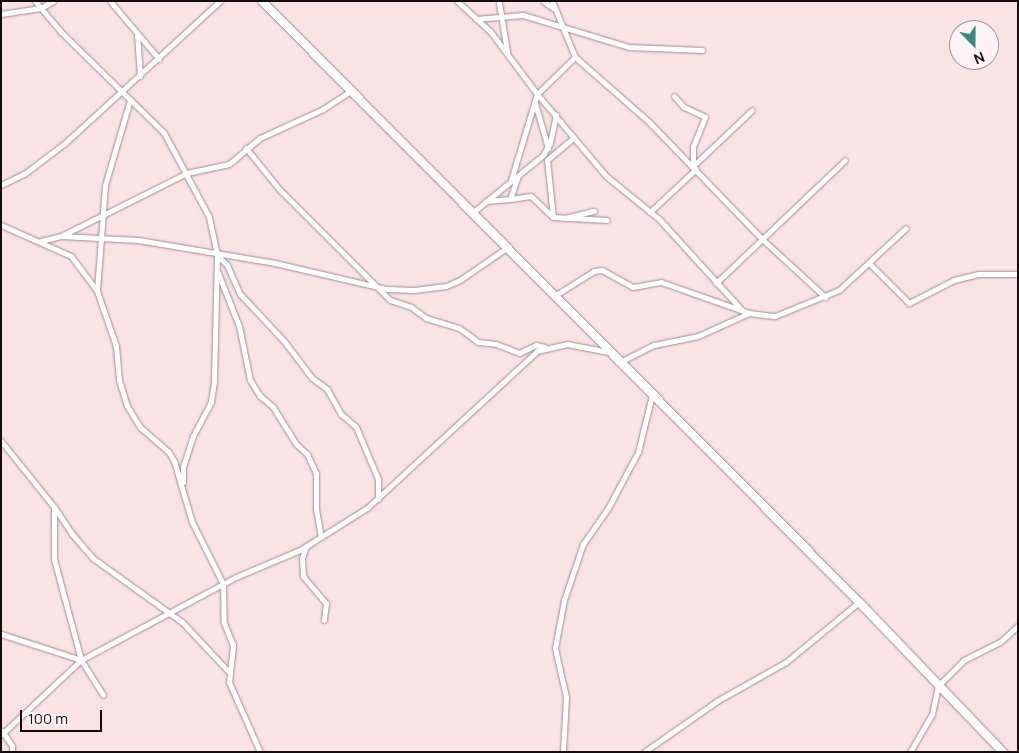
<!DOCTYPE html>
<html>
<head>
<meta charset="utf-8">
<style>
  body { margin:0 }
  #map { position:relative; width:1019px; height:753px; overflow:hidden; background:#f9e2e8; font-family:Manrope,sans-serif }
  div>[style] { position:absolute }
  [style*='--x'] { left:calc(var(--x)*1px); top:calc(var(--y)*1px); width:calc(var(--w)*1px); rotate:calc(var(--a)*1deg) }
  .roads { filter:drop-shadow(0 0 1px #a18c92) drop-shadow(0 0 1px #a18c92) }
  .street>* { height:5px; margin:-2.5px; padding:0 2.5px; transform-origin:2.5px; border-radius:2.5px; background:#fff }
  .secondary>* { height:8px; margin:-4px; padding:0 4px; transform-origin:4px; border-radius:4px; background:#fff }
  span { translate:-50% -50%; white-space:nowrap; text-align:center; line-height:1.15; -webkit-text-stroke:4.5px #fdf3f6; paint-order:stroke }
  .frame { position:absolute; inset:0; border:2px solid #140d0f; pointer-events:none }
  .north { position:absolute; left:949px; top:20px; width:50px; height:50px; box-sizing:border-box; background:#fdf3f6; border:1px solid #a0979a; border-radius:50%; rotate:158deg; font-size:14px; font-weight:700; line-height:20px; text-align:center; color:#140d0f }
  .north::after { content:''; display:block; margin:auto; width:18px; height:22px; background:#3e8684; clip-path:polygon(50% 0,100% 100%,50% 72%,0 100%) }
  .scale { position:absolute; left:20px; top:710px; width:82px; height:22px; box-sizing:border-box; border:2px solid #140d0f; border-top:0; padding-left:6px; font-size:15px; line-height:18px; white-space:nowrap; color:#140d0f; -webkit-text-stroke:4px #fdf3f6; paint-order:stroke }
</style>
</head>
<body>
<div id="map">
  <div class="roads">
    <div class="street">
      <i style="--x:35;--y:1;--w:40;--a:50"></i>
      <i style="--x:61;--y:32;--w:144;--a:44.4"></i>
      <i style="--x:164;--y:133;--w:95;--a:61.8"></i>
      <i style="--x:209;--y:217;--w:40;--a:78"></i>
      <i style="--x:217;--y:256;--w:126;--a:91.4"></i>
      <i style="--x:214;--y:382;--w:20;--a:99"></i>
      <i style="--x:211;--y:402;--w:38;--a:118"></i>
      <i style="--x:193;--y:436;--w:33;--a:108"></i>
      <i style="--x:183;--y:467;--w:15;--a:90"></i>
      <i style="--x:110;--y:1;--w:76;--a:49.8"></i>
      <i style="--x:457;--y:1;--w:45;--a:42.3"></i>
      <i style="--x:490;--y:31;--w:79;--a:53.3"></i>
      <i style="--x:537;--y:94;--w:107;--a:49.9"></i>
      <i style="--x:606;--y:176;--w:68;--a:39.1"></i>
      <i style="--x:659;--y:219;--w:122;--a:47.7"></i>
      <i style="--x:543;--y:1;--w:12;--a:35"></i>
      <i style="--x:499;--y:3;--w:49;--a:80.5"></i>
      <i style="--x:1;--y:14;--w:40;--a:-8.5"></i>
      <i style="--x:41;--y:8;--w:14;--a:-30"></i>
      <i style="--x:476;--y:19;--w:47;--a:-4.9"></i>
      <i style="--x:523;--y:15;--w:111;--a:16.8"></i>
      <i style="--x:629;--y:47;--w:73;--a:2.4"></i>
      <i style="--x:137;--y:34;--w:42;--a:85.9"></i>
      <i style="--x:575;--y:57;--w:98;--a:41.3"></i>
      <i style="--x:649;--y:122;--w:163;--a:46"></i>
      <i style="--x:762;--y:239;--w:86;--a:42.6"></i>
      <i style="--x:674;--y:96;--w:15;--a:48"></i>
      <i style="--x:684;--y:107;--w:23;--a:25"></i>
      <i style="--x:705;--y:117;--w:31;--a:112"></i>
      <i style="--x:693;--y:146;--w:20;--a:90"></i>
      <i style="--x:535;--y:103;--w:47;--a:73.9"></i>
      <i style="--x:246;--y:148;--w:53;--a:51.2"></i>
      <i style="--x:279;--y:189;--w:157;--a:45"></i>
      <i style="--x:390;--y:300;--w:22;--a:18"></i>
      <i style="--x:411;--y:307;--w:19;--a:36"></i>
      <i style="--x:426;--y:318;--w:34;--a:17"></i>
      <i style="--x:459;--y:328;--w:24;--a:36"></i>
      <i style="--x:478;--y:342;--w:18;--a:6"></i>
      <i style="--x:496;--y:344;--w:25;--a:21"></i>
      <i style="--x:519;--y:353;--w:19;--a:-25"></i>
      <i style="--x:536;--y:345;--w:9;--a:13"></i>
      <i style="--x:693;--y:166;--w:81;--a:-43.5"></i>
      <i style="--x:511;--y:180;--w:90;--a:-73.2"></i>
      <i style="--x:537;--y:94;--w:53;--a:-44.2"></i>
      <i style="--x:575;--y:57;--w:61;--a:-112.3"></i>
      <i style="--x:1;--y:185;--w:25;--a:-26"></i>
      <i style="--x:24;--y:174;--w:51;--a:-37.1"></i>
      <i style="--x:65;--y:143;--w:210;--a:-42.5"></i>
      <i style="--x:510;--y:199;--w:21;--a:-8"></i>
      <i style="--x:531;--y:196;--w:30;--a:44"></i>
      <i style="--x:553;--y:217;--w:57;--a:-96"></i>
      <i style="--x:547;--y:160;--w:35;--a:-40"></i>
      <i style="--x:486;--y:201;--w:24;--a:-5"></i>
      <i style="--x:510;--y:199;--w:24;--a:-71"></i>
      <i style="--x:650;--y:212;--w:63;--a:-43.1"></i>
      <i style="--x:472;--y:213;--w:92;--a:-39.2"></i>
      <i style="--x:543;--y:155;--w:14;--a:-60"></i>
      <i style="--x:550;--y:143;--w:29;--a:-78"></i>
      <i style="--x:553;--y:217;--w:54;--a:3.2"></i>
      <i style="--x:565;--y:218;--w:30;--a:-14"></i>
      <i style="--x:1;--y:225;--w:77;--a:23.9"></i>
      <i style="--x:71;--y:256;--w:44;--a:53.4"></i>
      <i style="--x:97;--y:291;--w:58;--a:70.9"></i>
      <i style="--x:116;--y:346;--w:34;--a:85"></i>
      <i style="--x:119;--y:380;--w:27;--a:73"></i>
      <i style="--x:127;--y:406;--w:25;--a:58"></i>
      <i style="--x:140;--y:427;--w:37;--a:41"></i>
      <i style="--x:168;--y:451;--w:12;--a:59"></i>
      <i style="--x:174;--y:461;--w:64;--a:73.6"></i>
      <i style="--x:192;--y:522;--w:69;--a:63.4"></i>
      <i style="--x:223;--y:584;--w:39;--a:89"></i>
      <i style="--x:224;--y:623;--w:24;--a:68"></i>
      <i style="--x:233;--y:645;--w:37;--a:96"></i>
      <i style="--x:229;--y:682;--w:77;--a:66.1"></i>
      <i style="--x:61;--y:236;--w:141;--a:-26.6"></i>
      <i style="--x:187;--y:173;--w:43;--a:-12.1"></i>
      <i style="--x:229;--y:164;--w:40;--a:-40"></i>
      <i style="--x:260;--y:138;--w:69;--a:-24.7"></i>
      <i style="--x:323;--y:109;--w:35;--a:-33"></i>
      <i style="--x:41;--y:241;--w:21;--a:-14"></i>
      <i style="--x:61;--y:236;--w:77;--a:3"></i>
      <i style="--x:138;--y:240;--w:139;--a:9.5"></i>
      <i style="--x:275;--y:263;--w:115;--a:13.1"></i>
      <i style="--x:387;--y:289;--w:27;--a:2"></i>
      <i style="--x:414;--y:290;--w:32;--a:-7"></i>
      <i style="--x:446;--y:286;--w:15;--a:-23"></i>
      <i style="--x:460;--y:280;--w:55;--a:-34.6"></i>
      <i style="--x:218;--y:256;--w:13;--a:45"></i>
      <i style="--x:227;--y:265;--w:32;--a:66"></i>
      <i style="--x:240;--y:294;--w:64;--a:46.9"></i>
      <i style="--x:284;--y:341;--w:46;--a:52.9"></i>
      <i style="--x:312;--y:378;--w:19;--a:36"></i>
      <i style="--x:327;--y:389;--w:29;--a:61"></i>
      <i style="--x:341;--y:414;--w:20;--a:41"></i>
      <i style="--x:356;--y:427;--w:56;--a:67.1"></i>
      <i style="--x:378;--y:479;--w:20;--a:90"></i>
      <i style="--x:869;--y:263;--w:57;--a:45"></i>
      <i style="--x:909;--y:303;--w:51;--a:-27.1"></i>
      <i style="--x:954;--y:280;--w:25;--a:-14"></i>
      <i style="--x:978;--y:274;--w:40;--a:0"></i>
      <i style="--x:218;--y:273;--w:57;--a:68.4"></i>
      <i style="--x:239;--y:326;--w:55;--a:78.5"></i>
      <i style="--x:250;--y:380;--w:19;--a:58"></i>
      <i style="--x:260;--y:396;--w:17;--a:40"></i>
      <i style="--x:273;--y:407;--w:44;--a:58.1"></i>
      <i style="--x:296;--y:444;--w:15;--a:42"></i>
      <i style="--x:307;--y:454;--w:21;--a:65"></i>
      <i style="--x:316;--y:473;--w:36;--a:90"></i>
      <i style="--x:316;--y:509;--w:28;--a:80"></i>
      <i style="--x:716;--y:283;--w:178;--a:-43.6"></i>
      <i style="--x:97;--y:290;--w:105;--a:-85.6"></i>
      <i style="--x:105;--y:185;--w:89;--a:-73.6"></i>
      <i style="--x:554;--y:296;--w:47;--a:-32"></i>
      <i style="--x:594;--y:271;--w:8;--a:-7"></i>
      <i style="--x:602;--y:270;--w:35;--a:29"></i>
      <i style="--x:633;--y:287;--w:28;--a:-10"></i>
      <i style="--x:661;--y:282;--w:93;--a:19.4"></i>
      <i style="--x:749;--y:313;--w:26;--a:7"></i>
      <i style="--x:775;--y:316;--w:69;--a:-22.1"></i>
      <i style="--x:839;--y:290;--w:91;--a:-42.8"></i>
      <i style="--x:620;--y:362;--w:38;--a:-27"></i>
      <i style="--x:654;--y:345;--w:45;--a:-11.6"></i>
      <i style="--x:698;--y:336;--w:56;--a:-24.3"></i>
      <i style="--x:1;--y:441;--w:85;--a:51.2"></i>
      <i style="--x:54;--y:507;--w:52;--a:90"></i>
      <i style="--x:54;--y:559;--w:105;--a:75"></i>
      <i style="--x:54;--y:507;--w:32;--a:56"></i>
      <i style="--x:72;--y:534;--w:33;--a:49"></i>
      <i style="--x:94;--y:559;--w:108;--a:35.6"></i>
      <i style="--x:182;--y:622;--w:67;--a:46.8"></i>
      <i style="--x:306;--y:546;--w:13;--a:108"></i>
      <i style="--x:302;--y:558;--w:18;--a:87"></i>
      <i style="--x:303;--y:576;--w:35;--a:50"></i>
      <i style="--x:326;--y:603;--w:17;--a:97"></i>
      <i style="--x:1;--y:634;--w:84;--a:18"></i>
      <i style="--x:81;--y:660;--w:41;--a:57.8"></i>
      <i style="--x:2;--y:731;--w:18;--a:56"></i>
      <i style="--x:12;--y:746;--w:6;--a:90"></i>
      <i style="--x:1;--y:735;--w:110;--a:-43.2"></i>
      <i style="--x:81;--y:660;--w:176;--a:-28.2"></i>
      <i style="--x:236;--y:577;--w:69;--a:-22.9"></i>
      <i style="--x:300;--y:550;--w:79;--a:-32.1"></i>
      <i style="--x:367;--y:508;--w:231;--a:-42.7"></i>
      <i style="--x:537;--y:351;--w:31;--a:-13"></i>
      <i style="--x:567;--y:344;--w:42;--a:11"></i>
      <i style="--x:563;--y:752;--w:55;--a:-86.9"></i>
      <i style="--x:566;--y:697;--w:50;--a:-102.7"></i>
      <i style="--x:555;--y:648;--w:49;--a:-79.4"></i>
      <i style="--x:564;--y:600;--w:59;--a:-71.3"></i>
      <i style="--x:583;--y:544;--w:44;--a:-55.2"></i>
      <i style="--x:608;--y:508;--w:64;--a:-61.8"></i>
      <i style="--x:638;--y:452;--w:59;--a:-76.2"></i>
      <i style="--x:644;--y:752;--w:89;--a:-34.9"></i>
      <i style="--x:717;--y:701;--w:79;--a:-29.5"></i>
      <i style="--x:786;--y:662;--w:94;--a:-39.4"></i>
      <i style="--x:910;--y:752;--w:44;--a:-59.9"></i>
      <i style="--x:932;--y:714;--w:29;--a:-78"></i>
      <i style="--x:938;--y:686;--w:37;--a:-45"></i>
      <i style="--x:964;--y:660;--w:40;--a:-26.6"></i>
      <i style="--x:1000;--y:642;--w:24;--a:-42"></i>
    </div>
    <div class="secondary">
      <i style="--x:262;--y:1;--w:847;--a:45.19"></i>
      <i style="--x:859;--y:602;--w:208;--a:46.2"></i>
    </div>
  </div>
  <div class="frame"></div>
  <div class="north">N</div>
  <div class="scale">100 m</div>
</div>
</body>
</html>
